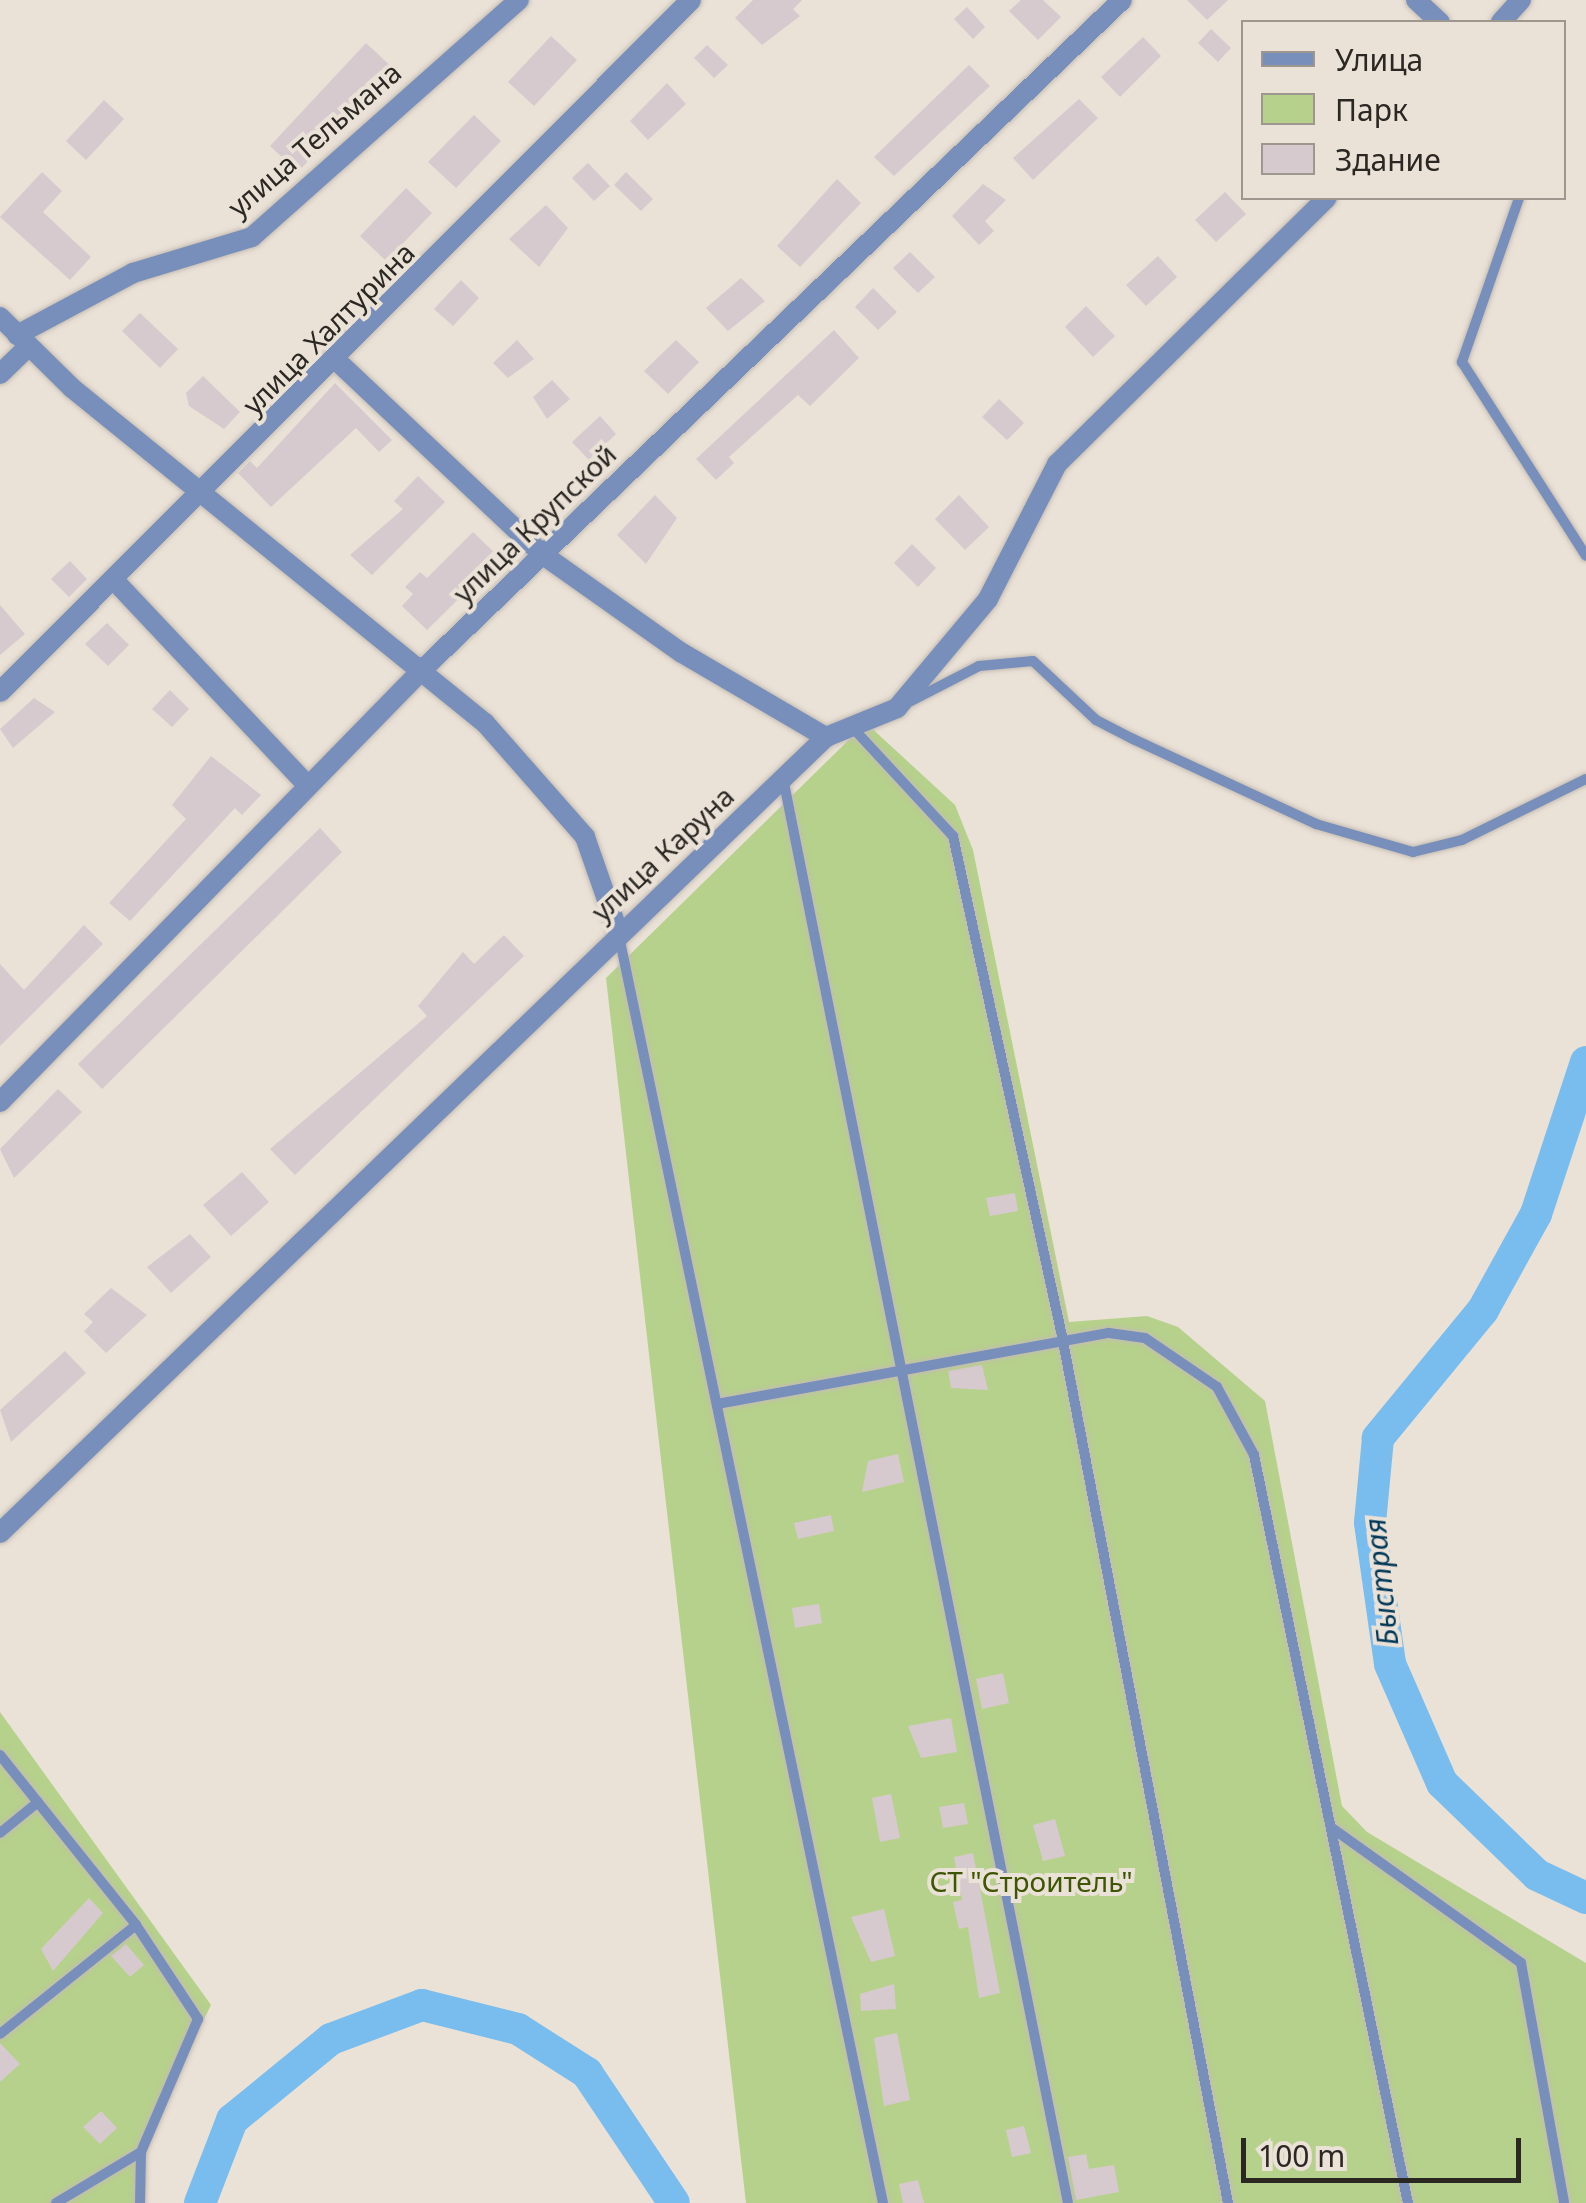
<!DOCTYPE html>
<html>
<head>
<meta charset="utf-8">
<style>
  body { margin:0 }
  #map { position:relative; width:1586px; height:2203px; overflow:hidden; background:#eae1d7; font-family:"Noto Sans",sans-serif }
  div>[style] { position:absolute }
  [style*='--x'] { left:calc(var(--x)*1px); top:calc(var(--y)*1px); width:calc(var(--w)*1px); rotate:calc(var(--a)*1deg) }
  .green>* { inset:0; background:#b6d18b }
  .river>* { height:32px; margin:-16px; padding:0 16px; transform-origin:16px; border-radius:16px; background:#79bcee }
  .building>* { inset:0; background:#d7cace }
  .roads { filter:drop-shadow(0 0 2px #c4bcb3) drop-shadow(0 0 2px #c4bcb3) }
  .service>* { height:10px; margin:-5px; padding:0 5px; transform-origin:5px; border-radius:5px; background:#788fbb }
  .minor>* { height:20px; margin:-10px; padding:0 10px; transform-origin:10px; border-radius:10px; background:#788fbb }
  span { translate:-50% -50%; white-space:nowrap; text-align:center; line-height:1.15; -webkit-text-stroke:8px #eae1d7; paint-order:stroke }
  .street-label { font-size:28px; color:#2b2824 }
  .park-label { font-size:28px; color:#3e5503 }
  .water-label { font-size:30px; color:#003858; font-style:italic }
  .legend { position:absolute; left:1241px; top:20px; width:325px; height:180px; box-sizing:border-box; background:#eae1d7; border:2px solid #9e978f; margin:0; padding:12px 18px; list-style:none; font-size:30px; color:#2b2824 }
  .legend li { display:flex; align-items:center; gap:20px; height:50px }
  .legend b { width:50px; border:2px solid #9e978f }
  .scale { position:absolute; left:1241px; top:2138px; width:280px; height:45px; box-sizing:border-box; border:5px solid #2b2824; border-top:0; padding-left:12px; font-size:30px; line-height:35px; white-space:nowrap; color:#2b2824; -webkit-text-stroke:8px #eae1d7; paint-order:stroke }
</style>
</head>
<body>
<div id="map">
  <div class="green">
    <i style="clip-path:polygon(866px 723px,955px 805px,973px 850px,1069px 1322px,1147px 1316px,1178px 1327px,1265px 1401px,1342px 1806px,1367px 1832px,1586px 1963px,1586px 2203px,746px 2203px,606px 978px)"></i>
    <i style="clip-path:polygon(0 1712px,211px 2005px,150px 2129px,139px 2203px,0 2203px)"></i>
  </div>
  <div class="river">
    <i style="--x:1586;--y:1062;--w:160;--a:108.2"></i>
    <i style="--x:1536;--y:1214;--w:110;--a:118.9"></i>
    <i style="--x:1483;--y:1310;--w:166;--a:129.4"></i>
    <i style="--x:1378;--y:1438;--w:85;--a:95.4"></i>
    <i style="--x:1370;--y:1523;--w:142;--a:81.9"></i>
    <i style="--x:1390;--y:1664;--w:130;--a:66.4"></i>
    <i style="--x:1442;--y:1783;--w:132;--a:44.1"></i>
    <i style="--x:1537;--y:1875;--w:54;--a:25.1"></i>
    <i style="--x:200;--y:2203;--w:89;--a:-68.9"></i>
    <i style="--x:232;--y:2120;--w:128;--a:-39.3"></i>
    <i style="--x:331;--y:2039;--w:97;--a:-20.5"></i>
    <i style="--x:422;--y:2005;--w:99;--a:14"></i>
    <i style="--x:518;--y:2029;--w:82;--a:32.5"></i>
    <i style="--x:587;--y:2073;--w:156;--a:56.2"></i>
  </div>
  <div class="building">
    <i style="clip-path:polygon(753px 0,802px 0,793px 9px,800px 16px,762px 45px,735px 18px)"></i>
    <i style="clip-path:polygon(1021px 0,1043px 0,1061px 17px,1038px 40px,1009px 11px)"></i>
    <i style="clip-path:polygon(1187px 0,1228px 0,1207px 20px)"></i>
    <i style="clip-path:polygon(967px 7px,985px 27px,973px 39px,954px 19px)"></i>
    <i style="clip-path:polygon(1211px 29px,1231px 48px,1218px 62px,1198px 43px)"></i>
    <i style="clip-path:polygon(551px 36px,577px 60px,534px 106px,508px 82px)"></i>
    <i style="clip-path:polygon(1143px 37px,1161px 56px,1120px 97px,1101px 77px)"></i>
    <i style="clip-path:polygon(366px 43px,394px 69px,298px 172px,270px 146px)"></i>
    <i style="clip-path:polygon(707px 45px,728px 65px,714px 78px,694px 58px)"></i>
    <i style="clip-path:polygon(969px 65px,990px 86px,894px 176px,874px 157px)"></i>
    <i style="clip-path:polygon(667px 83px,686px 104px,648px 140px,630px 121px)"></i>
    <i style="clip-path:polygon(1079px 99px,1098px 118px,1033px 180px,1013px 158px)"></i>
    <i style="clip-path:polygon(104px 100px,124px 119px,86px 160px,66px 141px)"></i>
    <i style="clip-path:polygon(474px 115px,501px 141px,456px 188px,428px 162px)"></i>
    <i style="clip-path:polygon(588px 163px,610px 186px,594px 201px,572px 178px)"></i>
    <i style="clip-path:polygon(42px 172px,62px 191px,43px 212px,91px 257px,70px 280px,0 217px)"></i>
    <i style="clip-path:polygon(626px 172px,653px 199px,641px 211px,614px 185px)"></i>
    <i style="clip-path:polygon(837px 179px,861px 203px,800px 267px,777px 246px)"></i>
    <i style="clip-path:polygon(983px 184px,1006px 200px,985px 221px,994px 231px,979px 245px,952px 216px)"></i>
    <i style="clip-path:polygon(406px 188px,432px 213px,386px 261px,360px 236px)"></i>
    <i style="clip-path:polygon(1225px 192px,1246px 214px,1216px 242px,1195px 220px)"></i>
    <i style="clip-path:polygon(546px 205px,568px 228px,539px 267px,509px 239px)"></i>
    <i style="clip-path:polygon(910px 252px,935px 277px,918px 293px,893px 268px)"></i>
    <i style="clip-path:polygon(1158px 256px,1177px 277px,1146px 306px,1126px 285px)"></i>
    <i style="clip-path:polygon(741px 278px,765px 301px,728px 331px,706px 308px)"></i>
    <i style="clip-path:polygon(461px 280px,479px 298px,453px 326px,434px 309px)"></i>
    <i style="clip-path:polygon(873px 288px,897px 312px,878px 330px,855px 307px)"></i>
    <i style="clip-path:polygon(1086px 306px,1115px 336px,1093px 357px,1065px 327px)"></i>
    <i style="clip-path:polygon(140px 313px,178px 349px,160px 368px,122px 331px)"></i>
    <i style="clip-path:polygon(834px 330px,859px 358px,810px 406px,798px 395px,729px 457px,734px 463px,716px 480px,696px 459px)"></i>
    <i style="clip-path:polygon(517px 340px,534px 359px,508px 378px,493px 363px)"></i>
    <i style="clip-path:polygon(676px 340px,699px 362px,668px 394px,644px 371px)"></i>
    <i style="clip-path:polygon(203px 376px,240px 412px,224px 429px,189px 406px,186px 393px)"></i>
    <i style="clip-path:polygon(552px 380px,570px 399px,547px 419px,533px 397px)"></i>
    <i style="clip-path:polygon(335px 383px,392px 440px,379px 452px,356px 428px,271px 507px,238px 473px,250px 461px,257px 468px)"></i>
    <i style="clip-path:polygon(999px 399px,1024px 423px,1007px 440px,982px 417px)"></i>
    <i style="clip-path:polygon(600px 416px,616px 434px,589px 460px,572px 442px)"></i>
    <i style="clip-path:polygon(418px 476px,445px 502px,372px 575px,350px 555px,403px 509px,394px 501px)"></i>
    <i style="clip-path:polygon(655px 495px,677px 518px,646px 564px,617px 535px)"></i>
    <i style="clip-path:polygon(959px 495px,989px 527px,965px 550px,935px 519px)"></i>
    <i style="clip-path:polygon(473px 532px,500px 558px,427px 630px,402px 606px,413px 594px,405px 587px,420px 572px,427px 578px)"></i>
    <i style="clip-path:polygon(912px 544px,936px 568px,918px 587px,894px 563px)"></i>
    <i style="clip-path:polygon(70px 561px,87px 579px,69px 597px,51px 579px)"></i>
    <i style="clip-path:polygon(0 605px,25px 634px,0 655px)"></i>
    <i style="clip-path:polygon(107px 623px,129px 645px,108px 666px,85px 644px)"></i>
    <i style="clip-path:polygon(170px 690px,189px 709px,172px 727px,152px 709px)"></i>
    <i style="clip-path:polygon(34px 698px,55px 712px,13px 748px,0 729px)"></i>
    <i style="clip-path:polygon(211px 756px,261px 795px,242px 815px,235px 808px,130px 921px,109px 903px,186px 819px,172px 805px)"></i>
    <i style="clip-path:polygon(320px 828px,342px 852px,102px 1089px,78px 1064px)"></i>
    <i style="clip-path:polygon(84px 925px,103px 944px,0 1046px,0 964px,24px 990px)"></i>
    <i style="clip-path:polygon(504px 935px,524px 956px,295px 1175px,270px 1149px,427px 1016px,418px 1006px,463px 952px,474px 964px)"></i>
    <i style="clip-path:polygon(58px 1089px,82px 1112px,14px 1178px,0 1149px)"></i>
    <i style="clip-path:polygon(242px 1172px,269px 1202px,231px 1236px,203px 1205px)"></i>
    <i style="clip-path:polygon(1015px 1193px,1018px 1211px,990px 1216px,986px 1198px)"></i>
    <i style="clip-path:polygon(190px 1234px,211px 1257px,171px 1293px,147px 1267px)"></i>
    <i style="clip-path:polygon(111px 1288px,147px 1315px,106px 1353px,84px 1331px,93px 1322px,84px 1314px)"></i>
    <i style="clip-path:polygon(65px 1351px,86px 1373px,11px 1442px,0 1410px)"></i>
    <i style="clip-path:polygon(982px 1365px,988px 1390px,951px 1388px,948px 1371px)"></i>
    <i style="clip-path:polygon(898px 1454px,904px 1482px,862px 1492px,868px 1461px)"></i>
    <i style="clip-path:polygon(831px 1515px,834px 1531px,798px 1539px,794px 1523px)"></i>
    <i style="clip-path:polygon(819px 1604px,822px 1623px,795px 1628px,792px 1608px)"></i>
    <i style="clip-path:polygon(1003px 1673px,1009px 1703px,982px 1709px,976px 1679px)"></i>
    <i style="clip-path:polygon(951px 1718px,957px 1752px,921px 1758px,908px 1726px)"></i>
    <i style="clip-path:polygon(891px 1794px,900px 1838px,880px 1842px,872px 1798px)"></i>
    <i style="clip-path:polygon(964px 1803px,968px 1824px,943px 1828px,939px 1807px)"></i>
    <i style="clip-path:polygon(1055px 1819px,1065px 1856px,1043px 1861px,1033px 1825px)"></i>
    <i style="clip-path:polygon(973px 1853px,1000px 1993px,979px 1998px,968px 1927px,959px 1929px,953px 1902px,962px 1900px,954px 1857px)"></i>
    <i style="clip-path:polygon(89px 1898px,103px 1913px,53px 1971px,41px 1949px)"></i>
    <i style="clip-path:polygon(884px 1909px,895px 1956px,871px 1962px,851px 1917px)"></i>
    <i style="clip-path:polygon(126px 1944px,144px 1965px,130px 1977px,111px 1956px)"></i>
    <i style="clip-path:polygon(894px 1984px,896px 2009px,861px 2011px,860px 1994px)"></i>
    <i style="clip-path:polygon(897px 2033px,910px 2100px,884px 2106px,874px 2038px)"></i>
    <i style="clip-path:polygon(0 2043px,20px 2064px,0 2082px)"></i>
    <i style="clip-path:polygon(101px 2111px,117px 2128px,100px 2144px,83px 2127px)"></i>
    <i style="clip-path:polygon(1024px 2126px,1031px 2153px,1012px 2157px,1006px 2130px)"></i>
    <i style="clip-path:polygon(1086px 2154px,1089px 2169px,1114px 2165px,1119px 2192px,1076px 2200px,1068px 2157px)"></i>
    <i style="clip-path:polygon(918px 2180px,924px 2203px,903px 2203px,899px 2184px)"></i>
  </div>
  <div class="roads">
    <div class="service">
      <i style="--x:1519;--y:198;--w:174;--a:109.2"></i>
      <i style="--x:1462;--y:362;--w:230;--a:57.4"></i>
      <i style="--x:911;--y:701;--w:76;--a:-27.2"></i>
      <i style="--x:979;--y:666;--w:54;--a:-5.3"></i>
      <i style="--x:1033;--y:661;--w:86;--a:43.1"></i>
      <i style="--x:1096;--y:720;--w:42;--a:27.2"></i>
      <i style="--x:1133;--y:739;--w:202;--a:24.9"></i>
      <i style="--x:1316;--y:824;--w:101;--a:16.1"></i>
      <i style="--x:1413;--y:852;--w:50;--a:-13.8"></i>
      <i style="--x:1462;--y:840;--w:138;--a:-26.2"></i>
      <i style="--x:852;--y:727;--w:149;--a:47.2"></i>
      <i style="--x:953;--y:836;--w:512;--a:77.7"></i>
      <i style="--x:1062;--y:1336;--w:883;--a:79.16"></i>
      <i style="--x:783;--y:778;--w:1453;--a:78.69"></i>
      <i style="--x:619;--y:936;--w:1294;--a:78.23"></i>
      <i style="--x:717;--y:1404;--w:398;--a:-10.3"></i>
      <i style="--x:1109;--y:1333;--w:36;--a:8"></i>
      <i style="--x:1145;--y:1338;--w:87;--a:34.2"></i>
      <i style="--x:1217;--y:1387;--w:77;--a:61.4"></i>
      <i style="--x:1254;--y:1455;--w:764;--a:78.37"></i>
      <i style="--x:0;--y:1755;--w:218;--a:51.3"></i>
      <i style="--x:136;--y:1925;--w:113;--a:56.6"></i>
      <i style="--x:198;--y:2019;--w:145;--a:113.2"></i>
      <i style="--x:141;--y:2152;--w:51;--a:91.1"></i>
      <i style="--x:1332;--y:1828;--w:232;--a:35.5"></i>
      <i style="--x:1521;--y:1963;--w:244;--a:79.8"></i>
      <i style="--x:0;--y:1833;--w:49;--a:-39.2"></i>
      <i style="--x:0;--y:2034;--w:174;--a:-38.7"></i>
      <i style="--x:56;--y:2203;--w:99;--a:-31"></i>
    </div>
    <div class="minor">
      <i style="--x:1416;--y:0;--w:33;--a:43"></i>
      <i style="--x:1501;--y:22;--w:30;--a:-48"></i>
      <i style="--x:0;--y:317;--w:101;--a:44.6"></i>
      <i style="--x:72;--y:388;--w:532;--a:39.05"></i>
      <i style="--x:485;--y:723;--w:152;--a:48.7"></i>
      <i style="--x:585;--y:837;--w:100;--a:70.7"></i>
      <i style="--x:17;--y:335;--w:132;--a:-28.1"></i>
      <i style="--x:133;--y:273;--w:124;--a:-16.8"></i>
      <i style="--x:252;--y:237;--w:357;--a:-41.6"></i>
      <i style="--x:336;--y:360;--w:283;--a:43.3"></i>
      <i style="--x:542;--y:554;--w:171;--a:35.3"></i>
      <i style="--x:682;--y:653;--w:167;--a:30.3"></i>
      <i style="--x:0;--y:374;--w:39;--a:-44"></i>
      <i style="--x:113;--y:579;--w:284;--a:46.7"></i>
      <i style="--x:0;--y:692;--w:978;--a:-45.04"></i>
      <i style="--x:0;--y:1102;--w:607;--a:-45.67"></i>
      <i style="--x:424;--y:668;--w:966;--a:-43.74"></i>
      <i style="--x:0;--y:1533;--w:1147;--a:-43.94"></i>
      <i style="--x:826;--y:737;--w:77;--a:-22.2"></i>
      <i style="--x:897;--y:708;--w:142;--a:-50.1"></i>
      <i style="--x:988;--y:599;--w:152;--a:-62.9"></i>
      <i style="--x:1057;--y:464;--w:379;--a:-44.6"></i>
    </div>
  </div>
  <div class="street-label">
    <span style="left:314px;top:139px;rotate:-41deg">улица Тельмана</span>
    <span style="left:328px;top:328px;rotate:-45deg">улица Халтурина</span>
    <span style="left:534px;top:523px;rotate:-44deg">улица Крупской</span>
    <span style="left:662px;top:853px;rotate:-43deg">улица Каруна</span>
  </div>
  <div class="park-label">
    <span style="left:1031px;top:1881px">СТ "Строитель"</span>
  </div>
  <div class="water-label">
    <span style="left:1381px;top:1582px;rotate:-96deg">Быстрая</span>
  </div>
  <ul class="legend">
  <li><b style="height:12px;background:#788fbb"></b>Улица</li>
  <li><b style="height:28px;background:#b6d18b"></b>Парк</li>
  <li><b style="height:28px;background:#d7cace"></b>Здание</li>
  </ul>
  <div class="scale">100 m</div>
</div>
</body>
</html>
